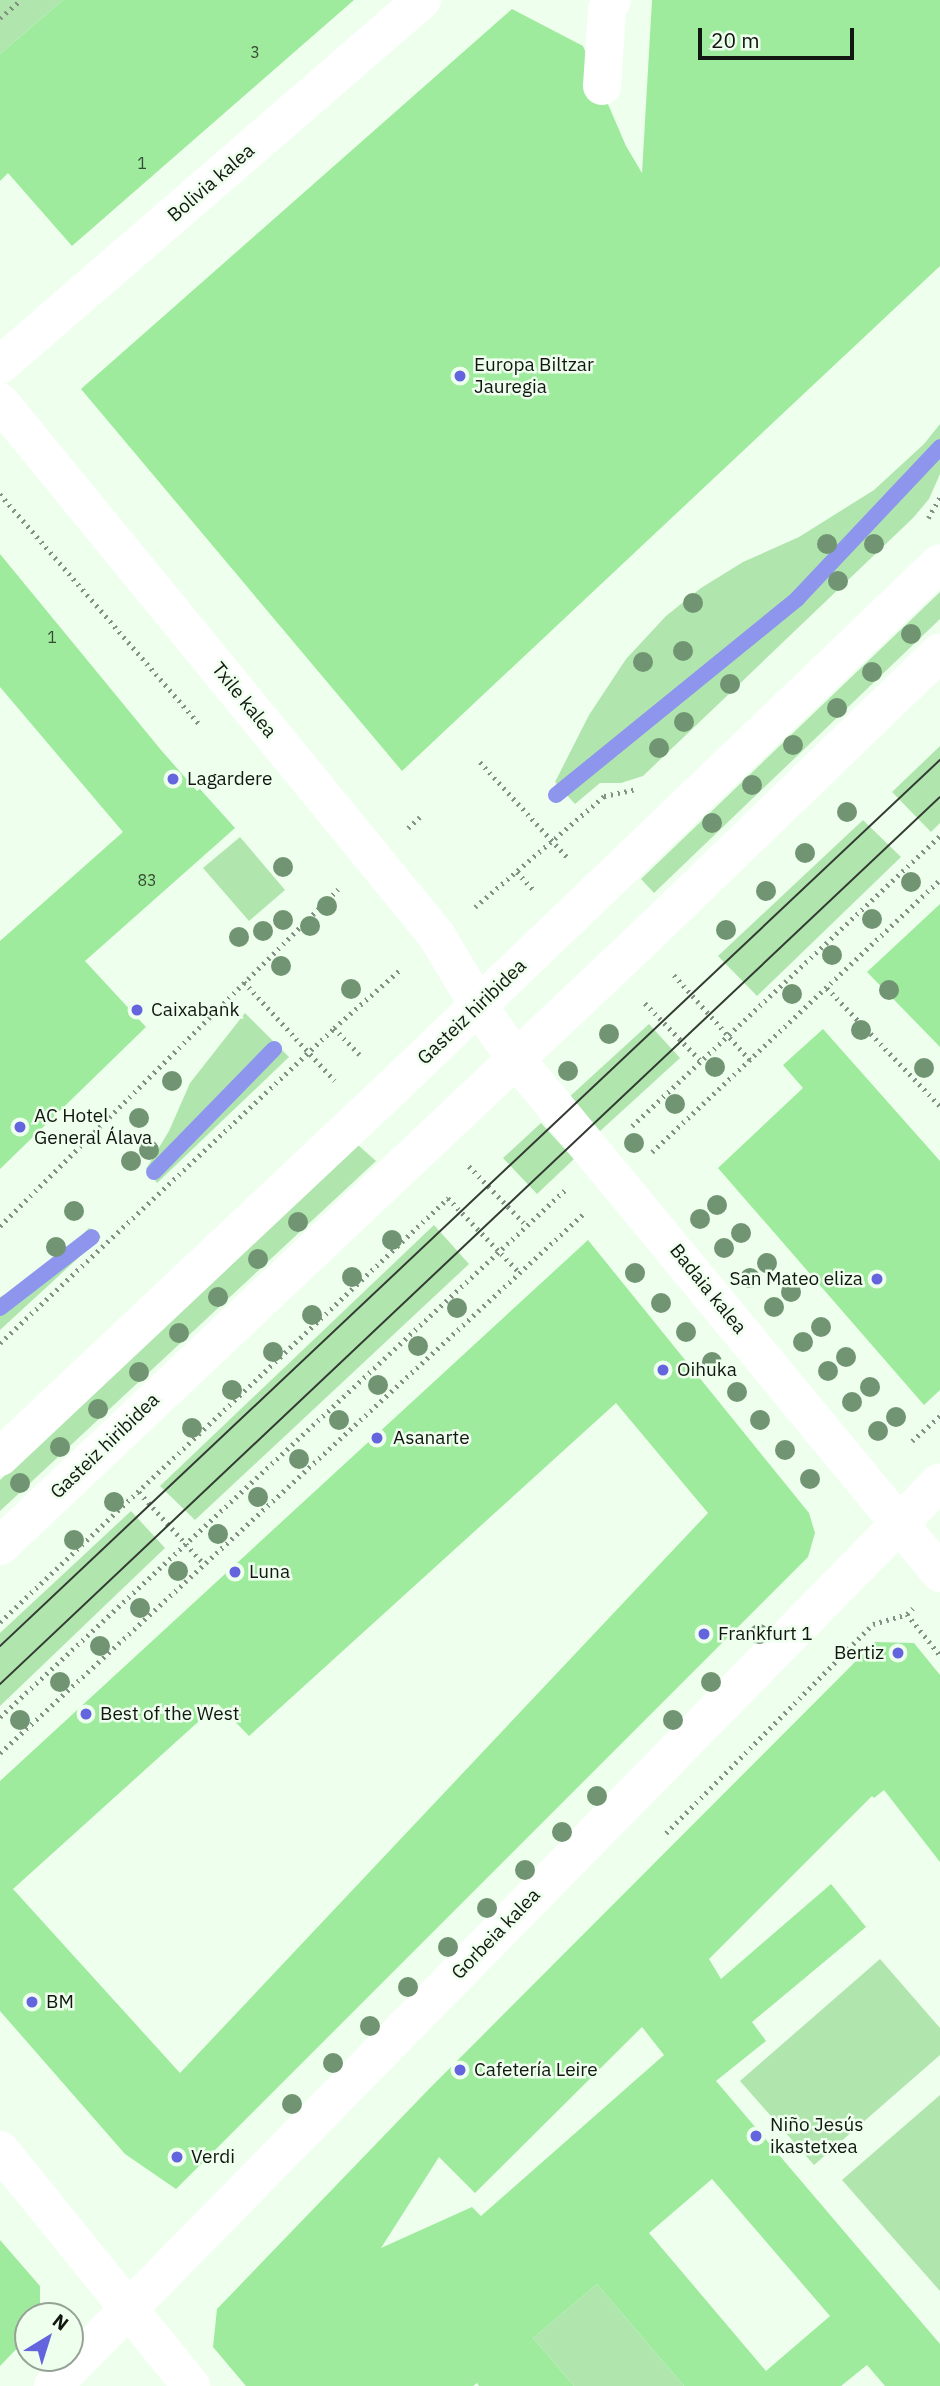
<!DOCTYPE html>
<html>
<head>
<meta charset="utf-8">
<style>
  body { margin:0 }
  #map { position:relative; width:940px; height:2386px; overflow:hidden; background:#eeffed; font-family:"IBM Plex Sans",sans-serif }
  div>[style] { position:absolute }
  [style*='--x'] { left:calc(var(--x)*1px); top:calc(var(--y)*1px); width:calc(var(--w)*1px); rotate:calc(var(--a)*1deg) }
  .green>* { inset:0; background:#b0e6ae }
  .stream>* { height:16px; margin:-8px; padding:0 8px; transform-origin:8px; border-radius:8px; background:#8d95ed }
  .building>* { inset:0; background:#9feb9d }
  .path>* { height:4.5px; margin-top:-2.25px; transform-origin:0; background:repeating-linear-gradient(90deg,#859184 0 2px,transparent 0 7px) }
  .minor>* { height:38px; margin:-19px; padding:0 19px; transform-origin:19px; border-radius:19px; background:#fff }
  .major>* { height:38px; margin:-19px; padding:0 19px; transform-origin:19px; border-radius:19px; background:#fff }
  .tram>* { height:2px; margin:-1px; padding:0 1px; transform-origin:1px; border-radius:1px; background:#343b33 }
  .trees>* { width:20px; height:20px; margin:-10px; border-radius:50%; background:#719572 }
  .dots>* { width:19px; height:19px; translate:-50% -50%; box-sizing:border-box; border:4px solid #eeffed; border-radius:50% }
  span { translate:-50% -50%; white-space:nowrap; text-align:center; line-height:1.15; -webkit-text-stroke:5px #eeffed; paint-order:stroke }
  .number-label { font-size:16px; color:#354c34 }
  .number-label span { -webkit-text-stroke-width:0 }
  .street-label { font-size:19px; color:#121711 }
  .poi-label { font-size:19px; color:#121711 }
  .left { translate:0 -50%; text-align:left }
  .right { translate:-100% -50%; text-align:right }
  .north { position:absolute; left:14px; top:2302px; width:70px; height:70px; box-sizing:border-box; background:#eeffed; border:2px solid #96a295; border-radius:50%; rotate:38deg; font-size:19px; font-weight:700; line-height:28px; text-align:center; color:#121711 }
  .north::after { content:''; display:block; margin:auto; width:24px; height:32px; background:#6465de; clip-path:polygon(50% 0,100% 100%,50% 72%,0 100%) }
  .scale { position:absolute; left:698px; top:28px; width:156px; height:32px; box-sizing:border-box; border:4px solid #121711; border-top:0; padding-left:9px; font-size:21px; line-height:24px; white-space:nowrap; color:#121711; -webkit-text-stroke:5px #eeffed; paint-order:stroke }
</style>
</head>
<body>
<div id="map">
  <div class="green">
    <i style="clip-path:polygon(0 0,63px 0,0 54px)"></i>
    <i style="clip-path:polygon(940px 424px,940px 474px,929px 499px,913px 518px,643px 776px,621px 783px,600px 783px,575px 804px,555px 782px,589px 715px,626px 659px,666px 616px,701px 588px,743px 562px,799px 537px,874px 490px,924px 444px)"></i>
    <i style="clip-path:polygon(940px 592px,940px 619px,654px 893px,641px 879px)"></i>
    <i style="clip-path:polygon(940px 746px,940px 823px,931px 832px,892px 792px)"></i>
    <i style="clip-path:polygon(863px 820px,901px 857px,757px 996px,718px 956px)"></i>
    <i style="clip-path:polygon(240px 837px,285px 890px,249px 921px,203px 868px)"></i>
    <i style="clip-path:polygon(245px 1013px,289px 1057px,157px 1183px,146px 1169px,169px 1131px,190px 1083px)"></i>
    <i style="clip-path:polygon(649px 1024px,680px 1058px,598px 1133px,567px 1099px)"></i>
    <i style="clip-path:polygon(541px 1123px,574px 1159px,537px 1194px,503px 1158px)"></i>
    <i style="clip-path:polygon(358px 1145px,376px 1161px,0 1511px,0 1480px)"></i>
    <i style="clip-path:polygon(434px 1225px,469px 1264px,195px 1520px,160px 1486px)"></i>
    <i style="clip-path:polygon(89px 1228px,101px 1237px,0 1330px,0 1297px,22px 1285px,60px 1257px)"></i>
    <i style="clip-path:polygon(131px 1511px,165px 1548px,0 1706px,0 1633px)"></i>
    <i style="clip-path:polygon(880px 1959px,940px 2028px,940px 2055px,814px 2165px,740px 2081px)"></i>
    <i style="clip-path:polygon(940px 2095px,940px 2291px,842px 2180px)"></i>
    <i style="clip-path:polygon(597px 2284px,684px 2386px,574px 2386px,533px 2338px)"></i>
  </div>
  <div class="stream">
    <i style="--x:556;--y:795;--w:311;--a:-39.1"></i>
    <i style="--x:797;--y:599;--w:209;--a:-46.7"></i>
    <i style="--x:154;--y:1172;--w:172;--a:-45.7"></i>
    <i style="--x:0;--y:1308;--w:116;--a:-37.7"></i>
  </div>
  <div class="building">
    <i style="clip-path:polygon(63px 0,354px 0,72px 246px,8px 173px,0 181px,0 54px)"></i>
    <i style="clip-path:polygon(652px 0,940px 0,940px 266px,402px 771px,81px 389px,512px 9px,583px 46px,626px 146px,642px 173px)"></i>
    <i style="clip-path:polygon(0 554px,161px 750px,197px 791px,200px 789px,235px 828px,85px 961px,146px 1027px,0 1169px,0 941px,123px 832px,0 687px)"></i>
    <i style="clip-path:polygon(940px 904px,940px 1047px,867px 972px)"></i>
    <i style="clip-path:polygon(823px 1029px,940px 1161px,940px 1390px,924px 1405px,718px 1168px,803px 1088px,783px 1065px)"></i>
    <i style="clip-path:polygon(evenodd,588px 1240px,809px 1513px,815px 1533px,808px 1557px,176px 2189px,125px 2154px,0 2011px,0 1781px,588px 1240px,616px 1403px,708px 1513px,180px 2073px,13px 1889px,218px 1704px,249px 1736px,616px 1403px)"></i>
    <i style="clip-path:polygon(evenodd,875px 1642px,914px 1643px,940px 1675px,940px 1862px,884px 1790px,874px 1798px,872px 1796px,709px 1959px,721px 1979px,831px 1884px,866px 1927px,752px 2022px,766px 2041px,716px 2081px,940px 2344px,940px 2386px,885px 2386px,867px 2365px,841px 2386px,684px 2386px,597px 2284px,533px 2338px,574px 2386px,479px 2386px,477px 2383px,473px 2386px,246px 2386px,213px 2347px,217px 2309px,429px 2089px,875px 1642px,642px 2027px,664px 2055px,481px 2216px,472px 2207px,381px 2248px,439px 2157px,475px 2193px,642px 2027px,875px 1642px,712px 2179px,830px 2316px,766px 2371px,649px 2233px,712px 2179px)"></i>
    <i style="clip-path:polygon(0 2240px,40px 2286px,40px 2316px,28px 2316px,28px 2337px,0 2366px)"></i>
  </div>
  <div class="path">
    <i style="--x:0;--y:18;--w:28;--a:-41"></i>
    <i style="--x:0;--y:494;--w:306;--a:49.1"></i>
    <i style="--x:928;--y:518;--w:24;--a:-60"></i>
    <i style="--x:480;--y:762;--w:129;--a:47.5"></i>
    <i style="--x:408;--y:828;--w:16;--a:-43"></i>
    <i style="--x:517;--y:872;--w:23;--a:47"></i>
    <i style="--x:475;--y:907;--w:170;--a:-40.7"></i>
    <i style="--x:604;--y:796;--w:34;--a:-12"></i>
    <i style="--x:674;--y:975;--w:114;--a:48.2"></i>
    <i style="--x:244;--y:982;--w:134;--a:47.4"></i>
    <i style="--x:827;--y:988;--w:163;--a:46.2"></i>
    <i style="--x:645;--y:1003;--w:79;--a:46"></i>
    <i style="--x:334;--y:1028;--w:37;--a:46"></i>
    <i style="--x:632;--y:1126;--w:423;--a:-43.3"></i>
    <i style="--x:652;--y:1152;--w:396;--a:-43.4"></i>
    <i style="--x:469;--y:1166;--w:83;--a:46"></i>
    <i style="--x:448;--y:1198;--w:104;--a:46.2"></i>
    <i style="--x:0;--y:1226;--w:477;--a:-44.9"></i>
    <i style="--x:0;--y:1343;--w:459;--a:-43.3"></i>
    <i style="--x:334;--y:1028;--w:89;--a:-41.4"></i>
    <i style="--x:912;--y:1441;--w:38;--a:-42"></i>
    <i style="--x:139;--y:1492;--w:97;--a:47.9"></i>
    <i style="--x:907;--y:1614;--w:53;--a:51.2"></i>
    <i style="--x:0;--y:1622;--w:617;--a:-43.42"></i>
    <i style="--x:0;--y:1717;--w:773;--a:-43.01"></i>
    <i style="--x:0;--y:1753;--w:794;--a:-42.75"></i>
    <i style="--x:666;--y:1833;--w:294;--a:-45.3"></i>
    <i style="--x:873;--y:1624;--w:35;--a:-16"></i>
    <i style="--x:907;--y:1614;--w:8;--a:-45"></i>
  </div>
  <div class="minor">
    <i style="--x:602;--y:86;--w:76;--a:-86.2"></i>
    <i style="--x:607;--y:10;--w:11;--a:-63"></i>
    <i style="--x:0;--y:365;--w:558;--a:-40.86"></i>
    <i style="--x:0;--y:402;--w:690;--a:50.7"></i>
    <i style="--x:437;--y:936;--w:80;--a:59.3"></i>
    <i style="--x:478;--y:1005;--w:65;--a:55.1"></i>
    <i style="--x:515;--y:1058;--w:668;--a:50.47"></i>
    <i style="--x:0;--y:2150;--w:304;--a:51"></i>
    <i style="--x:53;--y:2386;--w:1266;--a:-45.54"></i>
  </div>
  <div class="major">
    <i style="--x:0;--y:1457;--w:540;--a:-43.27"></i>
    <i style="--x:393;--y:1087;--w:757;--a:-43.77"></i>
    <i style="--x:0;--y:1546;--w:883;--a:-43.35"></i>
    <i style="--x:642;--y:940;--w:414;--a:-44"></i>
  </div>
  <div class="tram">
    <i style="--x:0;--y:1646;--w:1292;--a:-43.31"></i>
    <i style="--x:0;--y:1684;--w:1292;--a:-43.34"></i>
  </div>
  <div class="trees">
    <i style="left:827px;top:544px"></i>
    <i style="left:874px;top:544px"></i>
    <i style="left:838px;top:581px"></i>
    <i style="left:693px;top:603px"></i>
    <i style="left:911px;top:634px"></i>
    <i style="left:683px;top:651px"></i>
    <i style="left:643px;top:662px"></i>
    <i style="left:872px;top:672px"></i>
    <i style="left:730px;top:684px"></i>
    <i style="left:837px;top:708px"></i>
    <i style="left:684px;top:722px"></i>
    <i style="left:793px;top:745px"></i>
    <i style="left:659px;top:748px"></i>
    <i style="left:752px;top:785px"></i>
    <i style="left:847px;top:812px"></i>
    <i style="left:712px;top:823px"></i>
    <i style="left:805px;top:853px"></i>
    <i style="left:283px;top:867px"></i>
    <i style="left:911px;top:882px"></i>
    <i style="left:766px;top:891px"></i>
    <i style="left:327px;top:906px"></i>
    <i style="left:872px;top:919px"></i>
    <i style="left:283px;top:920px"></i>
    <i style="left:310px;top:926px"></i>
    <i style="left:726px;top:930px"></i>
    <i style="left:263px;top:931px"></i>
    <i style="left:239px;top:937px"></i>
    <i style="left:832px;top:955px"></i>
    <i style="left:281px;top:966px"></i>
    <i style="left:351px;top:989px"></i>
    <i style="left:889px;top:990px"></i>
    <i style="left:792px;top:994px"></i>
    <i style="left:861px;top:1030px"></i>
    <i style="left:609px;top:1034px"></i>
    <i style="left:715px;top:1067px"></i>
    <i style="left:924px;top:1068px"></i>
    <i style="left:568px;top:1071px"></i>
    <i style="left:172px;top:1081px"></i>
    <i style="left:675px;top:1104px"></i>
    <i style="left:139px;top:1118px"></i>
    <i style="left:634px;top:1143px"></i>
    <i style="left:149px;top:1150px"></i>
    <i style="left:131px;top:1161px"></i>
    <i style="left:717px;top:1205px"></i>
    <i style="left:74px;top:1211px"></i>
    <i style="left:700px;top:1219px"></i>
    <i style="left:298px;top:1222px"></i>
    <i style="left:741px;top:1233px"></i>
    <i style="left:392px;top:1240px"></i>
    <i style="left:56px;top:1247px"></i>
    <i style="left:724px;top:1248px"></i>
    <i style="left:258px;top:1259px"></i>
    <i style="left:767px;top:1263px"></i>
    <i style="left:635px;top:1273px"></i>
    <i style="left:352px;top:1277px"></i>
    <i style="left:750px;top:1278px"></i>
    <i style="left:791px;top:1292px"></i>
    <i style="left:218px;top:1297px"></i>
    <i style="left:661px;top:1303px"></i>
    <i style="left:774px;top:1307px"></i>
    <i style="left:457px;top:1308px"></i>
    <i style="left:312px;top:1315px"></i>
    <i style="left:821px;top:1327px"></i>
    <i style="left:686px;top:1332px"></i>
    <i style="left:179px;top:1333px"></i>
    <i style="left:803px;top:1342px"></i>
    <i style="left:418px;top:1346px"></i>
    <i style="left:273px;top:1352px"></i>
    <i style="left:846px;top:1357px"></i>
    <i style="left:712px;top:1362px"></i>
    <i style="left:828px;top:1371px"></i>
    <i style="left:139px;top:1372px"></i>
    <i style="left:378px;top:1385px"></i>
    <i style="left:870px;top:1387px"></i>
    <i style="left:232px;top:1390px"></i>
    <i style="left:737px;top:1392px"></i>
    <i style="left:852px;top:1402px"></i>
    <i style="left:98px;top:1409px"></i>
    <i style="left:896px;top:1417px"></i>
    <i style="left:339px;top:1420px"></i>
    <i style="left:760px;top:1420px"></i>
    <i style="left:192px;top:1428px"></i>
    <i style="left:878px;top:1431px"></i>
    <i style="left:60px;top:1447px"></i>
    <i style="left:785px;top:1450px"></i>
    <i style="left:299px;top:1459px"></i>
    <i style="left:810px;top:1479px"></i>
    <i style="left:20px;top:1483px"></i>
    <i style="left:258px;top:1497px"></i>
    <i style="left:114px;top:1502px"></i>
    <i style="left:218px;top:1534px"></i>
    <i style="left:74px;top:1540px"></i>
    <i style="left:178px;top:1571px"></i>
    <i style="left:140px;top:1608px"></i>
    <i style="left:759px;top:1634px"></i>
    <i style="left:100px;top:1646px"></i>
    <i style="left:60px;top:1682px"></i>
    <i style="left:711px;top:1682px"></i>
    <i style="left:20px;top:1720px"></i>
    <i style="left:673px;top:1720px"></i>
    <i style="left:597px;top:1796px"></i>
    <i style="left:562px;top:1832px"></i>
    <i style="left:525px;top:1870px"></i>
    <i style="left:487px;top:1908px"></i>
    <i style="left:448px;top:1947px"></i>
    <i style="left:408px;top:1987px"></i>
    <i style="left:370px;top:2026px"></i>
    <i style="left:333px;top:2063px"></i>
    <i style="left:292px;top:2104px"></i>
  </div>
  <div class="dots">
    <i style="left:460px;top:376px;background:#6465de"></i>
    <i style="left:173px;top:779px;background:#6465de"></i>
    <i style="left:137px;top:1010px;background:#6465de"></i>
    <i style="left:20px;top:1127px;background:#6465de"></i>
    <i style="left:877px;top:1279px;background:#6465de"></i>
    <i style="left:663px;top:1370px;background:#6465de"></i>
    <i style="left:377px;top:1438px;background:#6465de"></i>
    <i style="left:235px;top:1572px;background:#6465de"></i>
    <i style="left:704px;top:1634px;background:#6465de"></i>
    <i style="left:898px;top:1653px;background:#6465de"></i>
    <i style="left:86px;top:1714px;background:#6465de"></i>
    <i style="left:32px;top:2002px;background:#6465de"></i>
    <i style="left:460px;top:2070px;background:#6465de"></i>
    <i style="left:756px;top:2136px;background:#6465de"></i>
    <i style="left:177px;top:2157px;background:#6465de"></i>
  </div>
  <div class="number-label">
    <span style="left:255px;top:52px">3</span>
    <span style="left:142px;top:163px">1</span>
    <span style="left:52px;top:637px">1</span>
    <span style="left:147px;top:880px">83</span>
  </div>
  <div class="street-label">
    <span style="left:211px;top:183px;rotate:-41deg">Bolivia kalea</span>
    <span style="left:244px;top:700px;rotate:51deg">Txile kalea</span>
    <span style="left:472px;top:1012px;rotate:-44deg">Gasteiz hiribidea</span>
    <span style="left:708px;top:1289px;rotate:51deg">Badaia kalea</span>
    <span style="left:105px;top:1446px;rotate:-44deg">Gasteiz hiribidea</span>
    <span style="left:496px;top:1934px;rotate:-46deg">Gorbeia kalea</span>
  </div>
  <div class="poi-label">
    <span class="left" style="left:474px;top:376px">Europa Biltzar<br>Jauregia</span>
    <span class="left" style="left:187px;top:779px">Lagardere</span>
    <span class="left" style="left:151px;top:1010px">Caixabank</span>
    <span class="left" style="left:34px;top:1127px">AC Hotel<br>General Álava</span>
    <span class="right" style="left:863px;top:1279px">San Mateo eliza</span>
    <span class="left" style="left:677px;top:1370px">Oihuka</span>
    <span class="left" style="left:393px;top:1438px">Asanarte</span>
    <span class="left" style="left:249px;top:1572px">Luna</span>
    <span class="left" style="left:718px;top:1634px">Frankfurt 1</span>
    <span class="right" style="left:884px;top:1653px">Bertiz</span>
    <span class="left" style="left:100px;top:1714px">Best of the West</span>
    <span class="left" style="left:46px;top:2002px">BM</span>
    <span class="left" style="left:474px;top:2070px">Cafetería Leire</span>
    <span class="left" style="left:770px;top:2136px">Niño Jesús<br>ikastetxea</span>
    <span class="left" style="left:191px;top:2157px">Verdi</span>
  </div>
  <div class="north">N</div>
  <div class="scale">20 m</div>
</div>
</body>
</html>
